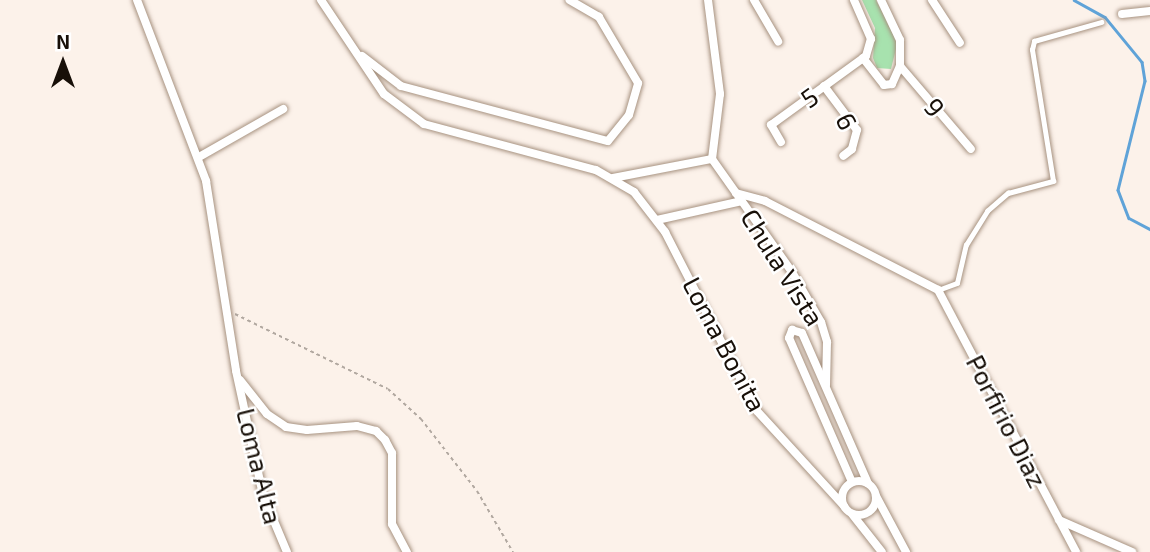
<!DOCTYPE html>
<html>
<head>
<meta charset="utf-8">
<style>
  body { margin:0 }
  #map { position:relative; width:1150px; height:552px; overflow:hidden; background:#fcf2ea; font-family:"Exo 2",sans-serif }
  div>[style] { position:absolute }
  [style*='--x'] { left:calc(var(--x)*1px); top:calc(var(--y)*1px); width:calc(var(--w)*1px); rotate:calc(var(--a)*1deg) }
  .green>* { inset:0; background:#a7e2ae }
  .stream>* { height:2.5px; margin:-1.25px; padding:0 1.25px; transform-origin:1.25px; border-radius:1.25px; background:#5fa3d8 }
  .path>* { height:2px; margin-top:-1px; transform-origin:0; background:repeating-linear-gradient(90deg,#b1a8a0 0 3.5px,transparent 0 7px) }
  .roads { filter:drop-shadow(0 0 2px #a79280) drop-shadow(0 0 2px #a79280) }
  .lane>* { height:4.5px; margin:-2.25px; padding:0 2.25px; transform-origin:2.25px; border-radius:2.25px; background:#fff }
  .street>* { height:8px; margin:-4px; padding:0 4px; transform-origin:4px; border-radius:4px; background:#fff }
  .street>.ring { margin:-4px; padding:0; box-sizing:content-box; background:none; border:8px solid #fff; border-radius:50% }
  span { translate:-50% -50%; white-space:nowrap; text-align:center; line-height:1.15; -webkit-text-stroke:5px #fff; paint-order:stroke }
  .street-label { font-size:26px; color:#170f08 }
  .north { position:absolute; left:28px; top:28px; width:70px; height:70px; -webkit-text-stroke:5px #fff; paint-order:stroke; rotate:0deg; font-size:19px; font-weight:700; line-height:28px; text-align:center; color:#170f08 }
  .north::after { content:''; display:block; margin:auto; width:24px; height:32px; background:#170f08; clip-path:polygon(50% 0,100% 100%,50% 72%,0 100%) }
</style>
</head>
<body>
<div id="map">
  <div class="green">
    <i style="clip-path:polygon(862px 0,876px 0,893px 34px,897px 45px,891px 69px,877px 68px,873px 58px,875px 28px)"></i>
  </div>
  <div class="stream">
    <i style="--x:1074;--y:0;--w:35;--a:29"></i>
    <i style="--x:1105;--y:17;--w:58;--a:50.6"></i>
    <i style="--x:1142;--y:62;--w:19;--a:81"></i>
    <i style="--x:1145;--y:81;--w:112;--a:103.9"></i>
    <i style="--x:1118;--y:190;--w:30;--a:69"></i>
    <i style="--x:1129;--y:218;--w:24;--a:28"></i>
  </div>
  <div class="path">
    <i style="--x:235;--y:314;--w:170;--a:26.1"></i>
    <i style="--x:388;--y:389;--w:45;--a:42.3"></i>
    <i style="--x:421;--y:419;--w:91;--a:52.1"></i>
    <i style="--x:477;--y:491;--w:71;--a:59.5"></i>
  </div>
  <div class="roads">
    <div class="lane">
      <i style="--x:938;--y:290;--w:20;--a:-20"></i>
      <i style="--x:957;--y:283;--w:39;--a:-77"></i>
      <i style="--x:966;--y:245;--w:40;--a:-58"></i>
      <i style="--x:987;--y:211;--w:28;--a:-41"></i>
      <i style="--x:1008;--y:193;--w:47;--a:-14.9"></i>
      <i style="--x:1053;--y:181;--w:133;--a:-99.1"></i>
      <i style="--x:1032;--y:50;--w:9;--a:-77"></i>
      <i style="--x:1034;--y:41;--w:70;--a:-15.8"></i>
    </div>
    <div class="street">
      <i style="--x:137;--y:0;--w:194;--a:69.1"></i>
      <i style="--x:206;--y:181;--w:192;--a:81"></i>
      <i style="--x:236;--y:371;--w:127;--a:77.7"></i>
      <i style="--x:263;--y:495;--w:62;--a:67.2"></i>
      <i style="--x:321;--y:0;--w:113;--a:56.2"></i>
      <i style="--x:384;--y:94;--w:50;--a:36.9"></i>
      <i style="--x:424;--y:124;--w:178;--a:15"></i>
      <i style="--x:596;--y:170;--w:44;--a:30.1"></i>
      <i style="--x:634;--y:192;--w:51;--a:52.2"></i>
      <i style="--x:665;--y:232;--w:201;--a:62.8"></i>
      <i style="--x:757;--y:411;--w:129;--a:47.5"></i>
      <i style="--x:708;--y:0;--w:95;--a:82.7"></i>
      <i style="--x:720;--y:94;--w:65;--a:97"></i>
      <i style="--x:712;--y:159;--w:138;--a:54.7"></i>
      <i style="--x:792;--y:272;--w:58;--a:59.9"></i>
      <i style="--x:821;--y:322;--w:21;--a:73"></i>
      <i style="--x:827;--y:342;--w:43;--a:91.3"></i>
      <i style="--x:754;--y:0;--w:48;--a:59.7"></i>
      <i style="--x:932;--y:0;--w:51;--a:56.9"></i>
      <i style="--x:1122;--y:14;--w:28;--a:-6"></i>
      <i style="--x:362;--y:56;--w:49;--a:37.6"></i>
      <i style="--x:401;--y:86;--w:214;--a:14.9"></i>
      <i style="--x:608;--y:141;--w:33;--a:-51"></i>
      <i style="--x:629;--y:115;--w:33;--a:-74"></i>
      <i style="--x:638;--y:83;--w:77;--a:-120.6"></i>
      <i style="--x:599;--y:17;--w:34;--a:-150"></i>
      <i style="--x:863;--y:58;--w:34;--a:52"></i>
      <i style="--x:884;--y:85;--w:8;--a:-7"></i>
      <i style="--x:892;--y:84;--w:20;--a:-66"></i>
      <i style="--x:900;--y:66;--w:26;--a:-90"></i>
      <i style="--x:900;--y:40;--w:44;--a:-115.4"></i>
      <i style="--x:900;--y:66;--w:109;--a:49.5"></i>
      <i style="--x:824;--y:86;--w:55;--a:53.1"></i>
      <i style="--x:857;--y:130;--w:20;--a:105"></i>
      <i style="--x:852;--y:149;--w:11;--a:142"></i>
      <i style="--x:781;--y:142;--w:20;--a:-120"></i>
      <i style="--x:771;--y:125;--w:117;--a:-36"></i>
      <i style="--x:866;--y:56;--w:18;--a:-74"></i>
      <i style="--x:871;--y:39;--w:43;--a:-113.6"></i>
      <i style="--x:199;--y:157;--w:97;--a:-29.7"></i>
      <i style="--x:613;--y:178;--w:101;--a:-10.9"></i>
      <i style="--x:736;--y:193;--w:30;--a:15"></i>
      <i style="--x:765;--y:201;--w:195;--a:27.2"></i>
      <i style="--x:938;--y:290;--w:296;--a:62.2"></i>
      <i style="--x:657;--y:220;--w:87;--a:-12.6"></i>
      <i style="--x:240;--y:380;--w:43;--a:51.5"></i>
      <i style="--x:267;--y:414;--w:23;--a:34"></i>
      <i style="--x:286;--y:427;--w:21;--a:8"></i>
      <i style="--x:307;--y:430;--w:50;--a:-4.6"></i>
      <i style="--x:357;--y:426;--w:20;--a:15"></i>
      <i style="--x:376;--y:431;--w:13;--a:45"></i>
      <i style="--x:385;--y:440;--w:15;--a:62"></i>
      <i style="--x:392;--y:453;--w:71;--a:90"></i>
      <i style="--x:392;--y:524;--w:32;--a:62"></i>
      <i class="ring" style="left:842px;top:481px;width:26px;height:26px"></i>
      <i style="--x:852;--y:482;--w:157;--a:-113.6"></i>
      <i style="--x:789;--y:338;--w:9;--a:-69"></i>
      <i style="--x:792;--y:330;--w:10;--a:17"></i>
      <i style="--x:802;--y:333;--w:164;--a:66.3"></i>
      <i style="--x:876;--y:496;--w:64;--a:61.8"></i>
      <i style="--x:852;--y:514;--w:48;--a:51.7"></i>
      <i style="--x:1059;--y:520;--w:80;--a:23.7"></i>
    </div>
  </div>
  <div class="street-label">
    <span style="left:809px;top:97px;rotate:-36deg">5</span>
    <span style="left:935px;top:107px;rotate:50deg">9</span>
    <span style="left:847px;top:121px;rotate:63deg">6</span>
    <span style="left:783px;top:267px;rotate:58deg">Chula Vista</span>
    <span style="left:725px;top:344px;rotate:62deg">Loma Bonita</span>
    <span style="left:1007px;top:421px;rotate:63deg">Porfirio Diaz</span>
    <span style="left:260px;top:466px;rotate:76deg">Loma Alta</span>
  </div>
  <div class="north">N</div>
</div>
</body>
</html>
